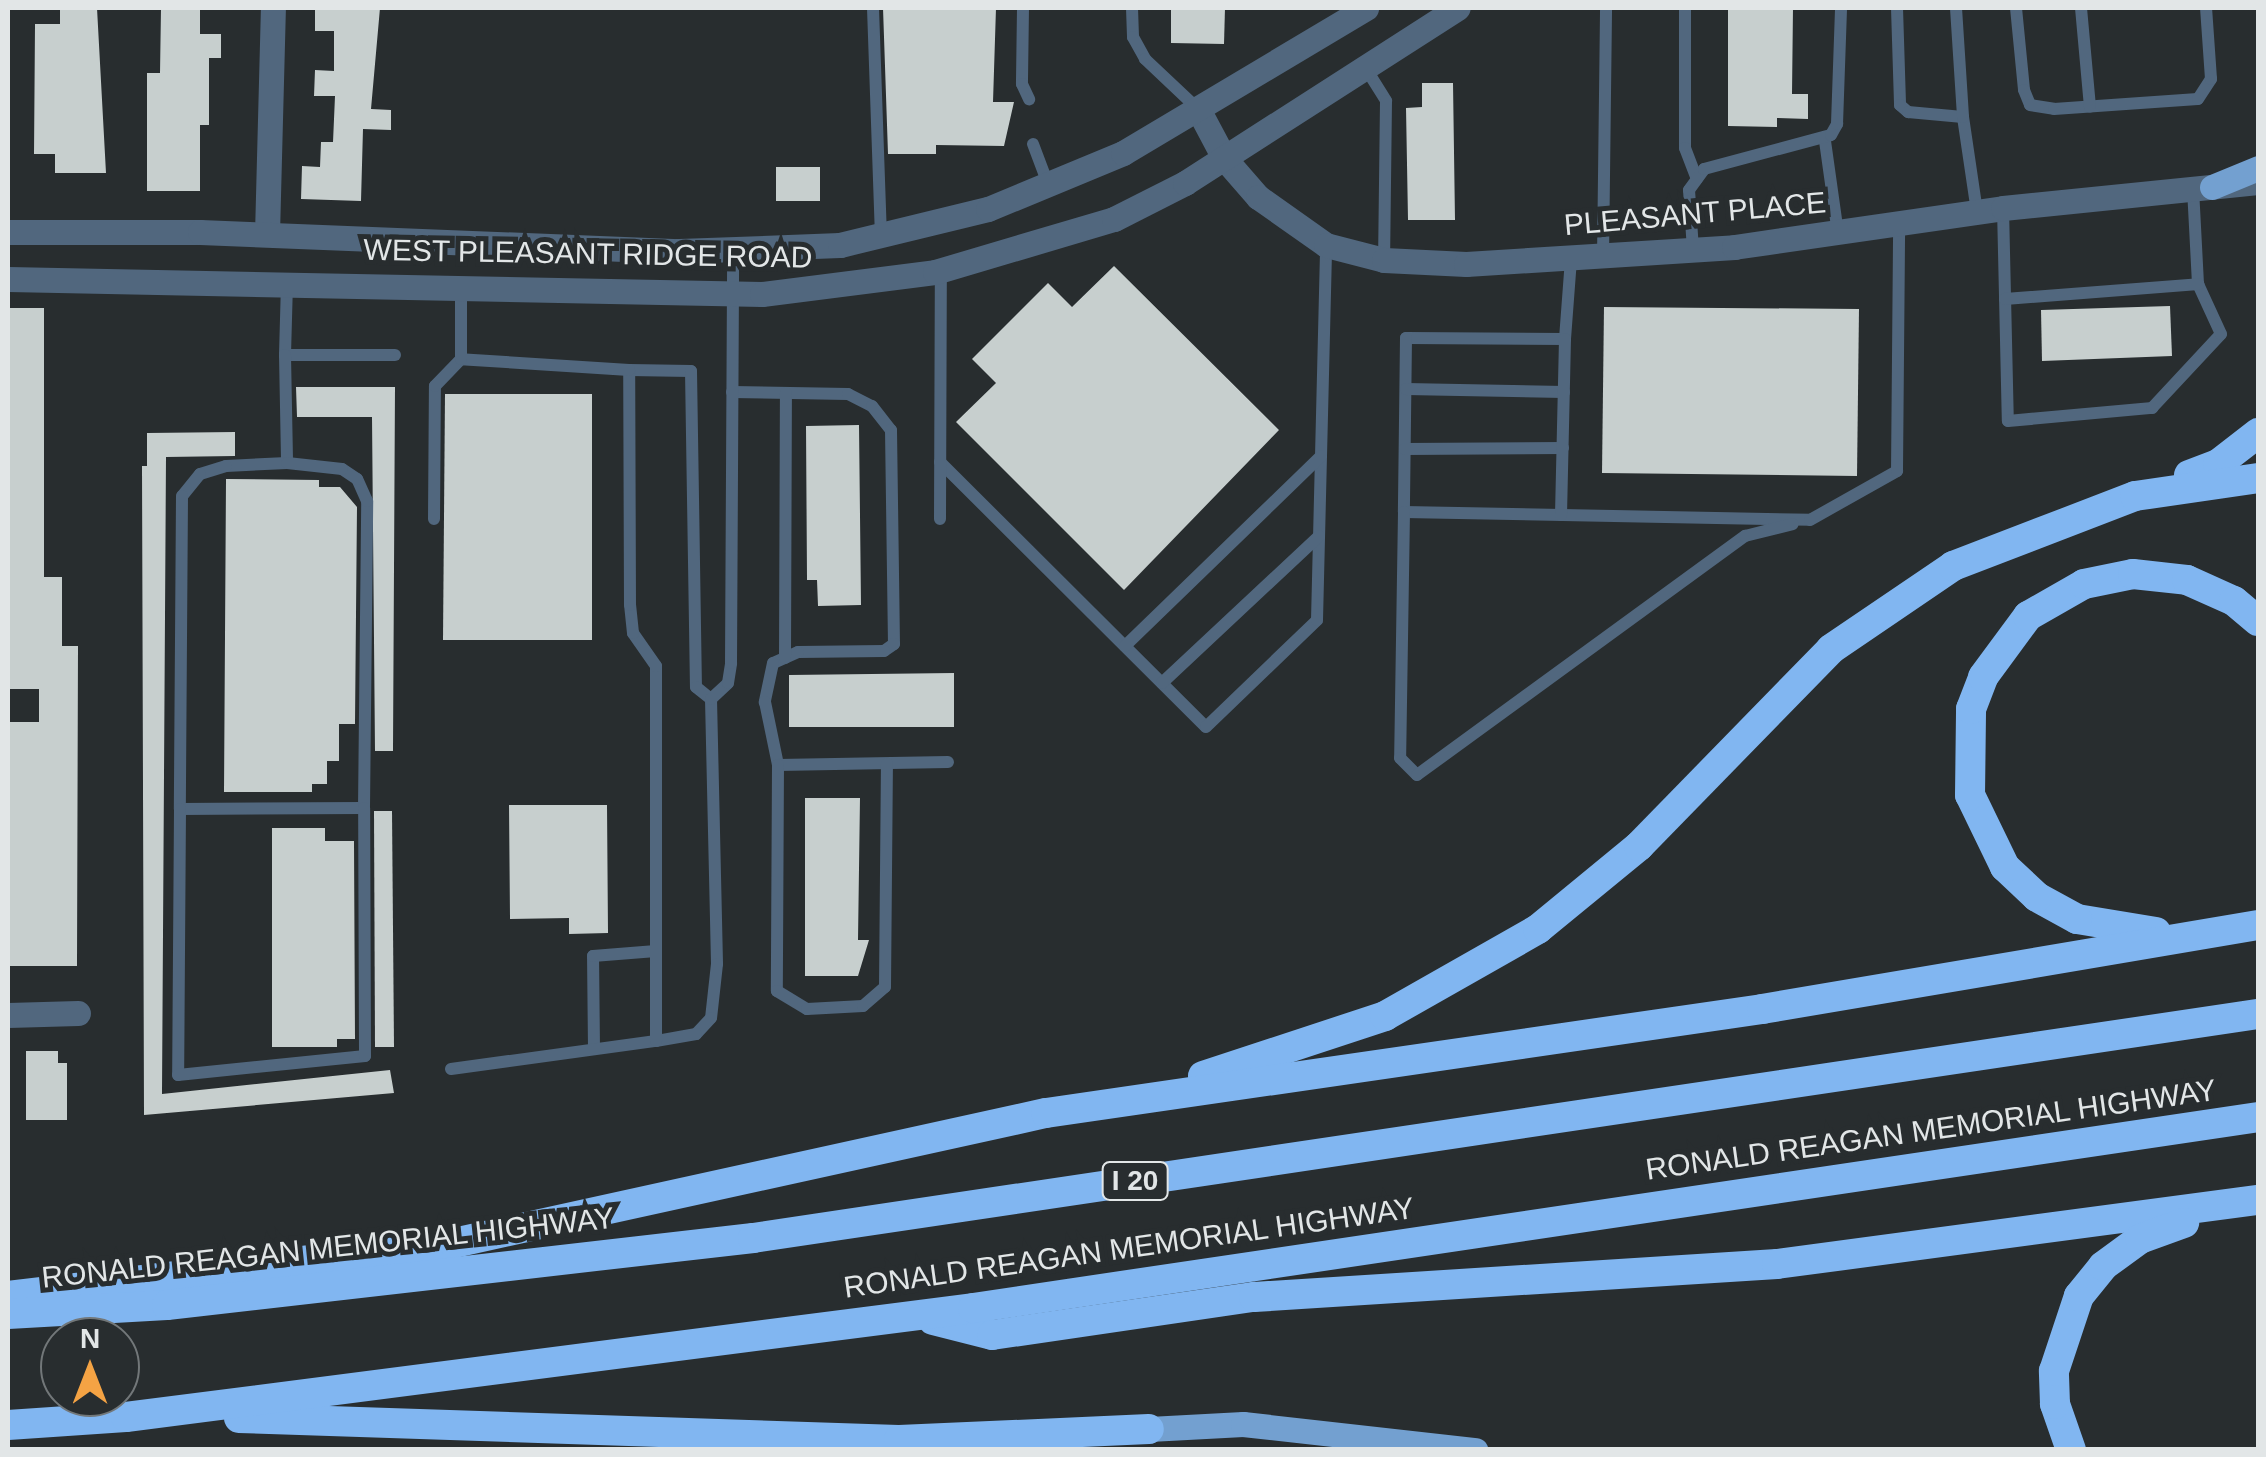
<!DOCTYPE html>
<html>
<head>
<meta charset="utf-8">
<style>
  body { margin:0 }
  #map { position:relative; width:2266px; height:1457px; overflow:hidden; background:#282d2f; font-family:Helvetica,sans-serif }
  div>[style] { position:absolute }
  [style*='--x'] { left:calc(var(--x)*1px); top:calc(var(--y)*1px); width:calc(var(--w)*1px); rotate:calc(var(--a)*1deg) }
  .building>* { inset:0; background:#c7cfce }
  .service>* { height:12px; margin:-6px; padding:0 6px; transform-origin:6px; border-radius:6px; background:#51677e }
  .minor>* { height:25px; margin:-12.5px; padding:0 12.5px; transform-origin:12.5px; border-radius:12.5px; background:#51677e }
  .tertiary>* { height:25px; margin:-12.5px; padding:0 12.5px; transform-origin:12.5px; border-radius:12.5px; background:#51677e }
  .primary>* { height:25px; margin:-12.5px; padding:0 12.5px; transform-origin:12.5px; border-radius:12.5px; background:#73a0d0 }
  .motorway>* { height:30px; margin:-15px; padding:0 15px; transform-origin:15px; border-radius:15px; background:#81b6f1 }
  span { translate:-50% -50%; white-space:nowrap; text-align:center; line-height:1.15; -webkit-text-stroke:10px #282d2f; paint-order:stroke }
  .shield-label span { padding:2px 8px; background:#282d2f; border:2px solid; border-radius:8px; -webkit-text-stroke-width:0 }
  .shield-label { font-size:28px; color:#e2e6e7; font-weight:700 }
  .street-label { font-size:30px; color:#e2e6e7 }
  .frame { position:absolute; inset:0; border:10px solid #e2e6e7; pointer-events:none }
  .north { position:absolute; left:40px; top:1317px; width:100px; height:100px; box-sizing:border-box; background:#282d2f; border:2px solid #727779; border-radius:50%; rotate:0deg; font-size:28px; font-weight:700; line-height:40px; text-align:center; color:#e2e6e7 }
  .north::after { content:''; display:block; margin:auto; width:35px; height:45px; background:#f4a344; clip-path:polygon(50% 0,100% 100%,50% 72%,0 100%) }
</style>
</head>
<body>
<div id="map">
  <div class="building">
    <i style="clip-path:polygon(60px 8px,97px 8px,106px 173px,55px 173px,55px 154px,34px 154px,35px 24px,60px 24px)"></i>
    <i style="clip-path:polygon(161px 8px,200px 8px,200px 34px,221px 34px,221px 58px,209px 58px,209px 125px,200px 125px,200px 191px,147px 191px,147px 73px,160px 73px)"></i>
    <i style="clip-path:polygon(315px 8px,380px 8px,371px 109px,391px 110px,391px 130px,363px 129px,361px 201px,301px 199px,302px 166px,320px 167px,321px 142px,333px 142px,335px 96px,314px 96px,315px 70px,334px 71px,334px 31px,315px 31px)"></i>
    <i style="clip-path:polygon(883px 8px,996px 8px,993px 102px,1014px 102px,1004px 146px,936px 145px,936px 154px,888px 154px)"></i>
    <i style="clip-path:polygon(1171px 8px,1225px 8px,1224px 44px,1171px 43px)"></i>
    <i style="clip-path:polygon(1728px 8px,1793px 8px,1792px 94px,1808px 94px,1808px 119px,1777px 118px,1777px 127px,1728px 126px)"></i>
    <i style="clip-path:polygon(1422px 83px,1453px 83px,1455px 220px,1408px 220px,1406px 108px,1422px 107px)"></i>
    <i style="clip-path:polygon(776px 167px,820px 167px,820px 201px,776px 201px)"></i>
    <i style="clip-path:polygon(1114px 266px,1279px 430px,1124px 590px,956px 422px,996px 383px,972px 359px,1048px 283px,1072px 307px)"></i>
    <i style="clip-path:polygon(2170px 306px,2172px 356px,2042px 361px,2041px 310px)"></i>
    <i style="clip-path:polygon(1604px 307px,1859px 309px,1857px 476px,1602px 473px)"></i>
    <i style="clip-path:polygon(8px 308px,44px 308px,44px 577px,62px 577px,62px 646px,78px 646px,77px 966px,8px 966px,8px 722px,39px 722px,39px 689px,8px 689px)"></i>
    <i style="clip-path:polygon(296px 387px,395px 387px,393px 751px,375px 751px,372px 417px,297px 417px)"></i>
    <i style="clip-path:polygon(445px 394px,592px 394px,592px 640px,443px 640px)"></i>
    <i style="clip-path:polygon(859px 425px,861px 605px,818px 606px,817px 580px,807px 580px,806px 426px)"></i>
    <i style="clip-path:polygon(235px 432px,235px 456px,166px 457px,162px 1094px,390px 1070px,394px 1093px,144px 1115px,142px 466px,147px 466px,147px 433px)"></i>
    <i style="clip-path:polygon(226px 479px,319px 480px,319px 487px,340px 487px,357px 507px,355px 724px,339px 724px,339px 761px,327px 761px,327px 784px,312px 784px,312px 792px,224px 792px)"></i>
    <i style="clip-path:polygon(954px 673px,954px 727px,789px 727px,789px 675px)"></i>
    <i style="clip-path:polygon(805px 798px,860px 798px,858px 940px,869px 940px,858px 976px,805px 976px)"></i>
    <i style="clip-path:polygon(509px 805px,607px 805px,608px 933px,569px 934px,569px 918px,510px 919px)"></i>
    <i style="clip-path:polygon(374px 811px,392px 811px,394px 1047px,375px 1047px)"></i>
    <i style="clip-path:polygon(272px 828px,325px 828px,325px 841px,354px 841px,355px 1039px,337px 1039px,337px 1047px,272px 1047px)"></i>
    <i style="clip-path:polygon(26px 1051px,58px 1051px,58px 1063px,67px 1063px,67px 1120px,26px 1120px)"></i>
  </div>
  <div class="service">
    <i style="--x:873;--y:8;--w:229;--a:88"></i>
    <i style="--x:1023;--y:8;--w:76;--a:90.8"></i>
    <i style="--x:1022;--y:84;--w:17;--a:65"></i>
    <i style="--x:1132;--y:8;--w:29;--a:88"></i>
    <i style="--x:1133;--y:37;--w:25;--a:61"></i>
    <i style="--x:1145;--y:59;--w:73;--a:43.3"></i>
    <i style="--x:1685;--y:8;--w:140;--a:90"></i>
    <i style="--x:1685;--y:148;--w:33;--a:69"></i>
    <i style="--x:1897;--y:8;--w:97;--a:88.2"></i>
    <i style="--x:1900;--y:105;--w:11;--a:41"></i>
    <i style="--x:1908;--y:112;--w:55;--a:5.2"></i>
    <i style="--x:1963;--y:117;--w:96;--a:81.6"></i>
    <i style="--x:1956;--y:8;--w:109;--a:86.3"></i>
    <i style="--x:2016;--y:8;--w:82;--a:84.4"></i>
    <i style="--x:2024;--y:90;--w:16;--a:68"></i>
    <i style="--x:2030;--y:105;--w:24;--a:9"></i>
    <i style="--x:2054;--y:109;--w:144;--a:-4"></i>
    <i style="--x:2198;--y:99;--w:24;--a:-57"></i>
    <i style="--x:2211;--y:79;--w:71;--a:-94"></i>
    <i style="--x:2081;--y:8;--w:99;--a:84.8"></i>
    <i style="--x:1365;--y:67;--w:40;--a:58"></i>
    <i style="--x:1386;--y:101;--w:159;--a:90.7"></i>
    <i style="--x:1825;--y:141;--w:93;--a:82"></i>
    <i style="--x:1033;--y:144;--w:43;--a:69.4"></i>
    <i style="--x:2003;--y:208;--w:213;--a:88.7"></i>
    <i style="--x:2008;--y:421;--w:145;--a:-5.2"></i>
    <i style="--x:2152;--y:408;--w:101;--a:-47"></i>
    <i style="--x:2221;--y:334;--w:55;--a:-114.7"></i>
    <i style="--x:2198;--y:284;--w:94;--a:-93"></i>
    <i style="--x:1693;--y:250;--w:60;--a:-93.8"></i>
    <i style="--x:1689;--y:190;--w:26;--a:-54"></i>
    <i style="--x:1704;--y:169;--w:131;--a:-15"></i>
    <i style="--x:1831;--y:135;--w:13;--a:-61"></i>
    <i style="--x:1837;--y:124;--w:116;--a:-88"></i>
    <i style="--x:1603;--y:258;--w:250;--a:-89.3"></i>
    <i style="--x:1571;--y:259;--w:80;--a:94.3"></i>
    <i style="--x:1565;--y:339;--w:159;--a:-179.6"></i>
    <i style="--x:1406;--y:338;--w:174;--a:90.7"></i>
    <i style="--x:1404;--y:512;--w:406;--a:1.1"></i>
    <i style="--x:1810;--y:520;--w:100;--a:-29.4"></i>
    <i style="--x:1897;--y:471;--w:246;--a:-89.5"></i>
    <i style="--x:287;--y:283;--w:72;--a:91.6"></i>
    <i style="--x:285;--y:355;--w:110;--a:0"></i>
    <i style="--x:2005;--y:299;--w:194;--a:-4.4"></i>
    <i style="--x:285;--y:355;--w:108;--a:88.9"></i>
    <i style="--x:287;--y:463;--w:61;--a:177.2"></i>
    <i style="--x:226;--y:466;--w:27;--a:163"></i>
    <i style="--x:200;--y:474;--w:28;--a:129"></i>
    <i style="--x:182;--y:496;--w:313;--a:90.4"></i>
    <i style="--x:180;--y:809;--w:184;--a:-0.3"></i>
    <i style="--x:364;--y:808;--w:307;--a:-89.4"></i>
    <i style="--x:367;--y:501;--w:24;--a:-114"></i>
    <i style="--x:357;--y:479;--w:18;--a:-146"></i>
    <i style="--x:342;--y:469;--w:55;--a:-173.8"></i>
    <i style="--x:629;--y:370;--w:62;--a:0.9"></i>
    <i style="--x:691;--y:371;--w:316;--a:89.1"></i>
    <i style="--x:696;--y:687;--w:19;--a:39"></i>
    <i style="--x:711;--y:699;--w:265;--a:88.7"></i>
    <i style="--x:717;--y:964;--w:54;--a:96.3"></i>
    <i style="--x:711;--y:1018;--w:22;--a:133"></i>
    <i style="--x:696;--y:1034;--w:41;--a:170.1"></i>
    <i style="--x:1406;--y:389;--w:158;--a:1.1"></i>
    <i style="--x:732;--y:392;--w:116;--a:1"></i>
    <i style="--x:848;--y:394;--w:27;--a:27"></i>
    <i style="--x:872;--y:406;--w:31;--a:52"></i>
    <i style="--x:891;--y:430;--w:214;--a:89.2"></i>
    <i style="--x:894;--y:644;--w:12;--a:145"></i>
    <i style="--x:884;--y:651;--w:86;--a:179.3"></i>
    <i style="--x:798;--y:652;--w:27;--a:156"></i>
    <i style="--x:773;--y:663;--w:40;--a:102"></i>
    <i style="--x:765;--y:702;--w:64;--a:78.3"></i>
    <i style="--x:778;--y:765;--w:170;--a:-1"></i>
    <i style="--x:1405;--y:449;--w:158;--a:-0.4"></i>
    <i style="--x:940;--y:462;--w:375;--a:44.9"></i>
    <i style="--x:1206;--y:727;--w:154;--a:-43.9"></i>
    <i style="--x:1317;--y:620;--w:375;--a:-88.6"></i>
    <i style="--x:1404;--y:512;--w:246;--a:90.9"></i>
    <i style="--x:1400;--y:758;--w:24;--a:45"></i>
    <i style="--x:1417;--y:775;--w:406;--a:-36.1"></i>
    <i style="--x:1745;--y:536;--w:49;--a:-14"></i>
    <i style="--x:1561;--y:515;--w:176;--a:-88.7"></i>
    <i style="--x:434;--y:519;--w:133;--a:-89.6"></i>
    <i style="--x:435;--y:386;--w:37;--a:-46"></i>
    <i style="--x:940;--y:519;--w:248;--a:-89.8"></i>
    <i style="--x:1125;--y:646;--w:273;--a:-44.1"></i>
    <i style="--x:785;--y:658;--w:265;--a:-89.8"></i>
    <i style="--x:1162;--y:683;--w:215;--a:-43.1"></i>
    <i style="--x:711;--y:699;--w:23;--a:-43"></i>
    <i style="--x:728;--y:683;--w:20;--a:-81"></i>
    <i style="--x:731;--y:663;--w:412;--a:-89.7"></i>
    <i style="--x:778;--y:765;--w:226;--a:90.3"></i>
    <i style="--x:777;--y:991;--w:35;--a:31"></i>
    <i style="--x:807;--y:1009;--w:56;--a:-3.1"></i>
    <i style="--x:863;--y:1006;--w:29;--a:-41"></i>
    <i style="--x:885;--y:987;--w:223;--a:-89.5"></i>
    <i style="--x:180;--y:809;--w:266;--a:90.4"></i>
    <i style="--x:178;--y:1075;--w:188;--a:-5.8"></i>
    <i style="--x:365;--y:1056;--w:248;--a:-90.2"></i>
    <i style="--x:594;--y:1049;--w:93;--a:-90.6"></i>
    <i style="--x:593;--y:956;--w:63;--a:-4.5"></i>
    <i style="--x:451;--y:1069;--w:207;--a:-7.8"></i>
    <i style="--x:656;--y:1041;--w:375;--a:-90"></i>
    <i style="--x:656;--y:666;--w:40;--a:-124.9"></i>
    <i style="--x:633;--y:633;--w:28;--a:-96"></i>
    <i style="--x:630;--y:605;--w:235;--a:-90.2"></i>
    <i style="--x:629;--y:370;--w:168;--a:-176.3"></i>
    <i style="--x:461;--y:359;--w:73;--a:-90"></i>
  </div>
  <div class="minor">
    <i style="--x:267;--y:234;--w:226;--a:-88.5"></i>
    <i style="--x:8;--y:1015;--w:70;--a:-1.6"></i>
  </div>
  <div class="tertiary">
    <i style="--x:1198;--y:109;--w:55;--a:62"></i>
    <i style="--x:1224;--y:158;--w:52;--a:48.9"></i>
    <i style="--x:1258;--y:197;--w:83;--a:35.2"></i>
    <i style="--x:1326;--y:245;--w:60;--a:14.5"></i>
    <i style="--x:1384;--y:260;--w:82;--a:2.8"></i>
    <i style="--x:1466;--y:264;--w:269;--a:-3.6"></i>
    <i style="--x:1734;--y:247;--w:272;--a:-8.2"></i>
    <i style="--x:2003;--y:208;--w:256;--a:-5.8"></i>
    <i style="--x:8;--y:232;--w:192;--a:0"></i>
    <i style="--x:200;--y:232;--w:479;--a:2.3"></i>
    <i style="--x:679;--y:251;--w:161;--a:-2.1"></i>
    <i style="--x:840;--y:245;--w:152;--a:-13.7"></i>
    <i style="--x:988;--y:209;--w:146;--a:-22.5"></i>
    <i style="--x:1123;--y:153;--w:283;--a:-30.8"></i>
    <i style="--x:8;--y:279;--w:754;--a:1.14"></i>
    <i style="--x:762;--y:294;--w:174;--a:-7.2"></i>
    <i style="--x:935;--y:272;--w:187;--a:-16.5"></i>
    <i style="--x:1114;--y:219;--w:80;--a:-26.9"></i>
    <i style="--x:1185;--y:183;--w:324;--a:-32.7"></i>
  </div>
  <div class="primary">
    <i style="--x:2212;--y:187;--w:50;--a:-22.4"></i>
    <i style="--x:1149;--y:1429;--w:94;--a:-3"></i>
    <i style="--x:1243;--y:1424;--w:234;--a:6.4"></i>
  </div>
  <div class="motorway">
    <i style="--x:2189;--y:475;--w:31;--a:-21"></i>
    <i style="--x:2218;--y:464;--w:51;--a:-37.8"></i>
    <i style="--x:2156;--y:932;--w:80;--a:-170.7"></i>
    <i style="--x:2077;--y:919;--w:46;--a:-151.2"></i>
    <i style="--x:2037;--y:897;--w:44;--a:-136.8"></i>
    <i style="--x:2005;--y:867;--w:80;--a:-115.9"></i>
    <i style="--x:1970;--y:795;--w:86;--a:-89.3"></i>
    <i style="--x:1971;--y:709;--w:34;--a:-69"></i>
    <i style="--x:1983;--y:677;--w:76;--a:-53.6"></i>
    <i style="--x:2028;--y:616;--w:64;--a:-29.7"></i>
    <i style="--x:2084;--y:584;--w:50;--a:-11.5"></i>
    <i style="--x:2133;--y:574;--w:54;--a:6.3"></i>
    <i style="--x:2187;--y:580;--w:51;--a:24.1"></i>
    <i style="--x:2234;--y:601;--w:31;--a:40"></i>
    <i style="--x:1203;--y:1076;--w:192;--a:-18.2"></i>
    <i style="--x:1385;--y:1016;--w:176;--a:-29.6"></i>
    <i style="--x:1538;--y:929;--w:131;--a:-39.4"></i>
    <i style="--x:1639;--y:846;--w:275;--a:-45.7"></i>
    <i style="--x:1831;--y:649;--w:148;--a:-34.2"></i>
    <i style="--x:1953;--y:566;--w:195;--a:-21"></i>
    <i style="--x:2135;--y:496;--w:124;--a:-8.3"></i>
    <i style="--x:8;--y:1296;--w:449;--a:-6.8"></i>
    <i style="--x:454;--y:1243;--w:606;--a:-12.39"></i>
    <i style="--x:1046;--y:1113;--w:724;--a:-8.26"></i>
    <i style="--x:1762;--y:1009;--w:503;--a:-9.61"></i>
    <i style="--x:8;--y:1314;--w:159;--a:-3.2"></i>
    <i style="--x:167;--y:1305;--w:590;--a:-6.52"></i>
    <i style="--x:753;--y:1238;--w:1522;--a:-8.47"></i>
    <i style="--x:933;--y:1320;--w:61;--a:14.3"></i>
    <i style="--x:992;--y:1335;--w:265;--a:-8.3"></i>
    <i style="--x:1254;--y:1297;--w:524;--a:-3.61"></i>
    <i style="--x:1777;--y:1264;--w:485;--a:-7.6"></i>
    <i style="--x:239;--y:1418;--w:660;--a:1.91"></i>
    <i style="--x:899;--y:1440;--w:250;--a:-2.5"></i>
    <i style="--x:8;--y:1425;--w:118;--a:-3.9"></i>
    <i style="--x:126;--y:1417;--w:854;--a:-7.33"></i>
    <i style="--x:973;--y:1308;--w:1299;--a:-8.45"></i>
    <i style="--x:2071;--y:1450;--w:49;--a:-109.2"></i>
    <i style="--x:2055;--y:1404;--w:33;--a:-92"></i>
    <i style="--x:2054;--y:1371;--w:79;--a:-71.6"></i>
    <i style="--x:2079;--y:1296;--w:38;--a:-51"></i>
    <i style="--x:2103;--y:1266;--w:46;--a:-36.1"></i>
    <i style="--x:2140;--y:1239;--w:47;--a:-20"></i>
  </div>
  <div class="shield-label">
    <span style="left:1135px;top:1181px">I 20</span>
  </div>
  <div class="street-label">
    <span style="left:1695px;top:214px;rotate:-5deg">PLEASANT PLACE</span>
    <span style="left:588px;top:254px;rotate:1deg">WEST PLEASANT RIDGE ROAD</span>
    <span style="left:1931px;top:1130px;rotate:-8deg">RONALD REAGAN MEMORIAL HIGHWAY</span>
    <span style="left:328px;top:1248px;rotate:-6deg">RONALD REAGAN MEMORIAL HIGHWAY</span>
    <span style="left:1129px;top:1248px;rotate:-8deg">RONALD REAGAN MEMORIAL HIGHWAY</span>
  </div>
  <div class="frame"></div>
  <div class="north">N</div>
</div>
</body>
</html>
